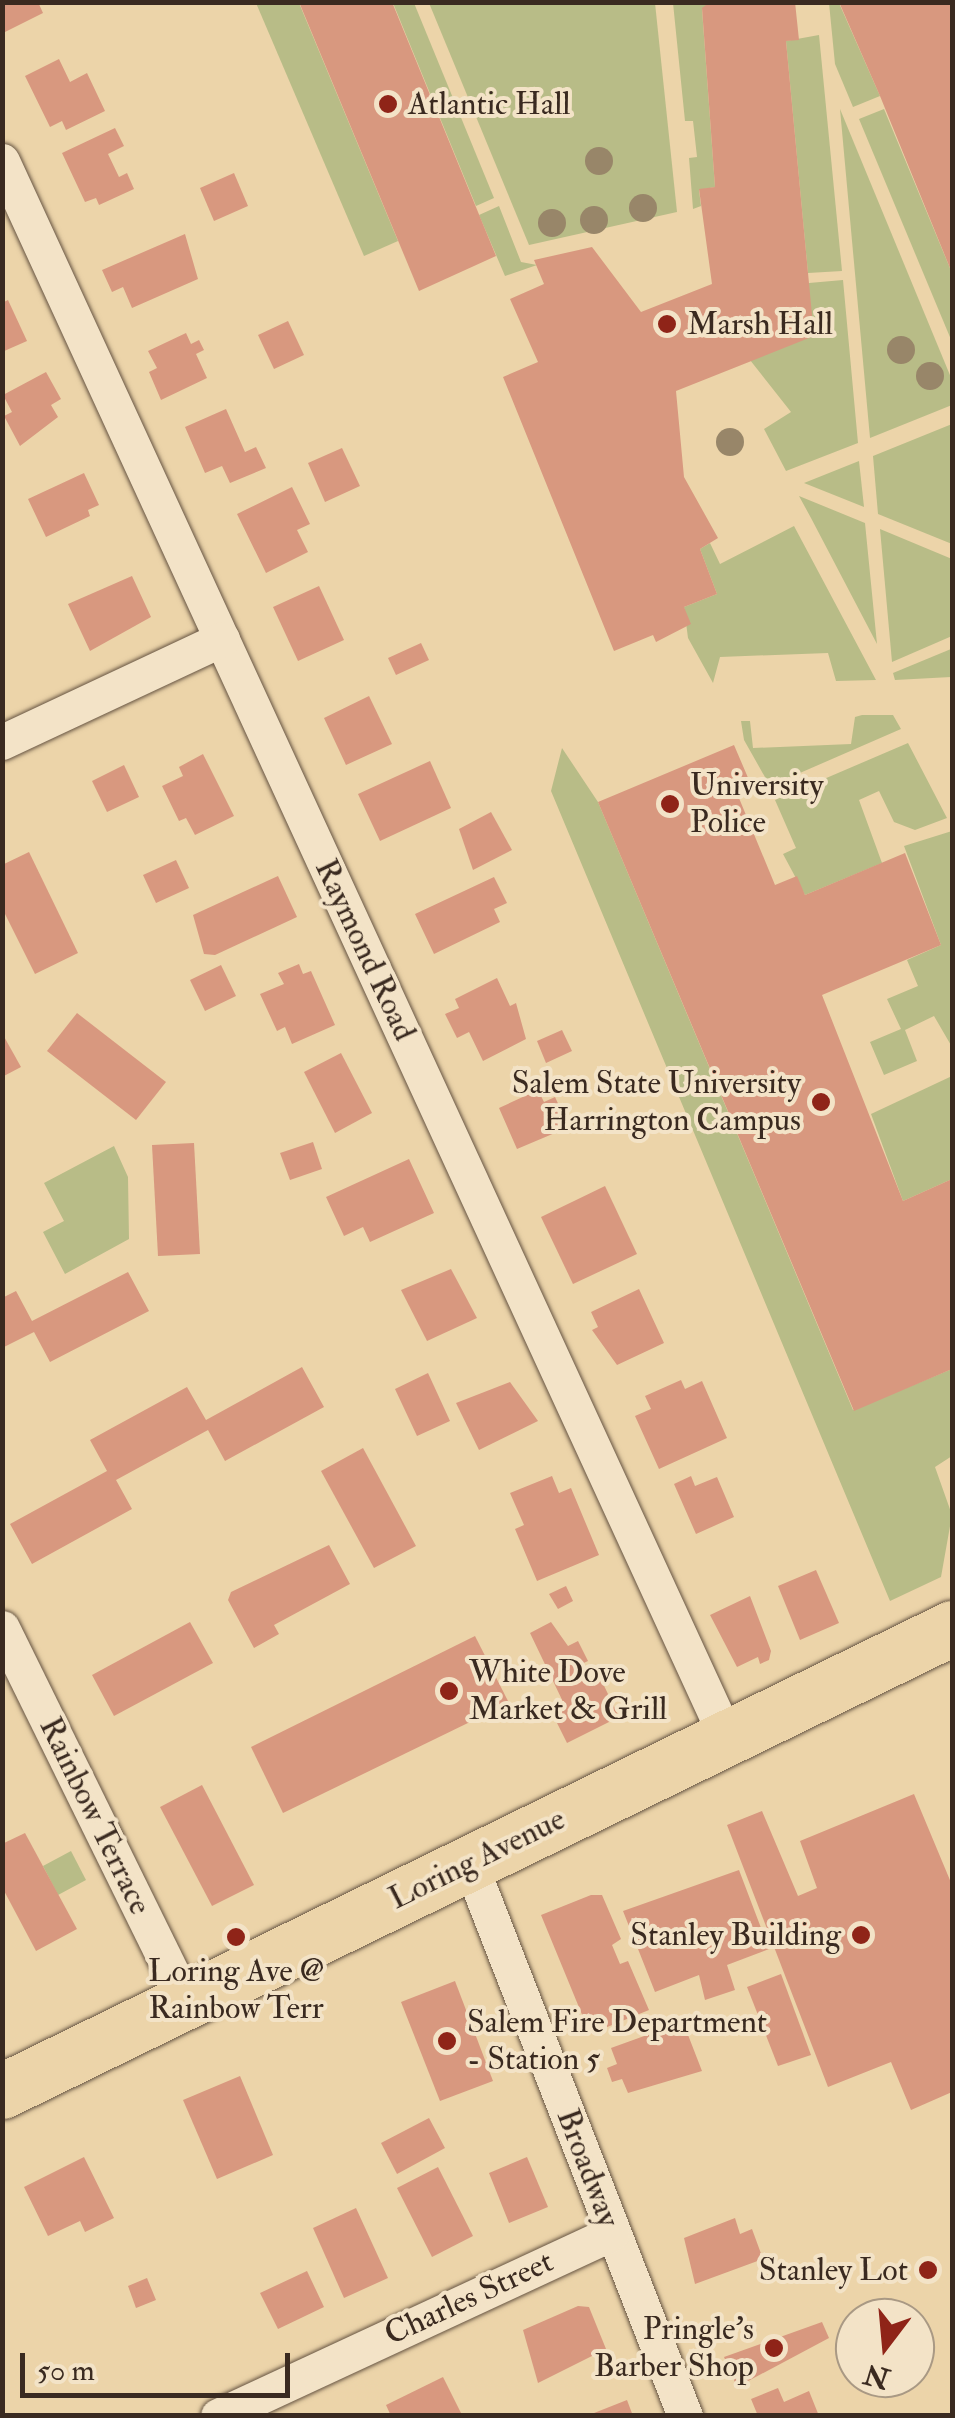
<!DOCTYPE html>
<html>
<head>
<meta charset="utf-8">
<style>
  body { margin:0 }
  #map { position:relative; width:955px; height:2418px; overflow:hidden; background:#ecd4a9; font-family:"IM FELL Double Pica",serif }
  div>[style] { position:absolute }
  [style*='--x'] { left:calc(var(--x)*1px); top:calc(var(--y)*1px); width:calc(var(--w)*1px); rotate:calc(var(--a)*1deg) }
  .green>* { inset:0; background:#b8bc87 }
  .building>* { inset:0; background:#d8987f }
  .roads { filter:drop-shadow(0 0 2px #665442) drop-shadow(0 0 2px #665442) }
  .minor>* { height:35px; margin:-17.5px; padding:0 17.5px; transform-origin:17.5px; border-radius:17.5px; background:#f3e3c7 }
  .trunk>* { height:55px; margin:-27.5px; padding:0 27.5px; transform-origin:27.5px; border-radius:27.5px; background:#ecd4a9 }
  .trees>* { width:28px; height:28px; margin:-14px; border-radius:50%; background:#988669 }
  .dots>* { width:28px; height:28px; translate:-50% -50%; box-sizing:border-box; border:5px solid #f3e3c7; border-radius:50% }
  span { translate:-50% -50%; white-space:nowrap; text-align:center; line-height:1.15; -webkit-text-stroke:8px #f3e3c7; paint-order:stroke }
  .poi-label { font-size:32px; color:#3a2a20 }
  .left { translate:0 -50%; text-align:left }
  .right { translate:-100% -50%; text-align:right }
  .street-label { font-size:32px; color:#3a2a20 }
  .frame { position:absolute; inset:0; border:5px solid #3a2a20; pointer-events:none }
  .north { position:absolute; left:835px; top:2298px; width:100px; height:100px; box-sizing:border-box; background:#f3e3c7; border:2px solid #a99984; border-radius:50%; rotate:196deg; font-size:28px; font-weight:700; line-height:40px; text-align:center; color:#3a2a20 }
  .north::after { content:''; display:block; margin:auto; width:35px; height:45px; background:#8f2418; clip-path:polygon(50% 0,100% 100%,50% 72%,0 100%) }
  .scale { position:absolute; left:20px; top:2353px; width:270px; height:45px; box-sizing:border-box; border:5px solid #3a2a20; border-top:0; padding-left:12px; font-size:30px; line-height:35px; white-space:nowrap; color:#3a2a20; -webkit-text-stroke:8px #f3e3c7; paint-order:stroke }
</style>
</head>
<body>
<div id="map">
  <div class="green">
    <i style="clip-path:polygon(256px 3px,299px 3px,398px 241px,364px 256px)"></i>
    <i style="clip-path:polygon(393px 3px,414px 3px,494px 198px,476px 206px)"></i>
    <i style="clip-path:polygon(429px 3px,655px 3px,677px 212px,529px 245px)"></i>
    <i style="clip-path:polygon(673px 3px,710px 3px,702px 9px,715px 187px,699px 190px,701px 206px,693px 209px,689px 158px,697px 157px,693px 121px,685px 121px)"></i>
    <i style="clip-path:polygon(829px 3px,839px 3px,880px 96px,853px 107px,835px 64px)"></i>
    <i style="clip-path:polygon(819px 35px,842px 271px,808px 273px,786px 41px)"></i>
    <i style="clip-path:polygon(840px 109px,952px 380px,952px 405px,870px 438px)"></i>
    <i style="clip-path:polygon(884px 109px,952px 273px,952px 342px,859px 119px)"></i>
    <i style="clip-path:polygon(499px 206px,521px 262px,537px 265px,505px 276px,479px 215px)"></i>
    <i style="clip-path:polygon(843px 280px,858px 443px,786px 471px,764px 429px,791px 412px,750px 360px,809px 283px)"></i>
    <i style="clip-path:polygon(952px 424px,952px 544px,878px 514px,873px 456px)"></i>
    <i style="clip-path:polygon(859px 461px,864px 507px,804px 483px)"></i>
    <i style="clip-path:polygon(799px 496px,865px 523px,877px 644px,811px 518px)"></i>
    <i style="clip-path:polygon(794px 526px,876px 680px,836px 681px,828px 653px,720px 657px,713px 683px,688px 638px,684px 607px,717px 594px,700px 549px,710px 543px,720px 564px)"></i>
    <i style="clip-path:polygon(880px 529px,952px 559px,952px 636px,892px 662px)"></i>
    <i style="clip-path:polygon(951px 649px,951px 677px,895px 680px,893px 673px)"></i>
    <i style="clip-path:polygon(862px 715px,893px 715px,901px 729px,770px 786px,744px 740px,741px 721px,750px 721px,753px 748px,851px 744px,855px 717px)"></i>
    <i style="clip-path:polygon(908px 743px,947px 818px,915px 830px,894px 822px,879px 791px,859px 800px,882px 863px,805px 895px,783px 854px,796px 848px,775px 800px)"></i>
    <i style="clip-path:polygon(562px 748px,598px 802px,853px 1410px,952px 1369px,952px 1456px,935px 1467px,952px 1515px,941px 1577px,890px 1601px,551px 791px)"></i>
    <i style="clip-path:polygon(952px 831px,952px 1047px,934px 1016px,905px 1030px,917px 1061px,884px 1075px,870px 1042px,901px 1029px,887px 999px,918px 986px,907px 960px,941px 945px,904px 846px)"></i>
    <i style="clip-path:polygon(952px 1076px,952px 1179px,903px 1201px,871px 1114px)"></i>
    <i style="clip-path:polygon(114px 1146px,128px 1177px,129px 1239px,65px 1274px,43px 1232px,64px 1221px,44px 1183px)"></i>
    <i style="clip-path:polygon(71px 1851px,86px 1880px,58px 1895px,43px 1866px)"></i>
  </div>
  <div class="building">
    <i style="clip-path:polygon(2px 2px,38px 2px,43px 13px,5px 32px)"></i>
    <i style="clip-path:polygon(299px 2px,392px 2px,496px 256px,419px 291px)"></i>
    <i style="clip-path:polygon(710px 2px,795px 2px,799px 40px,786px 41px,814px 336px,676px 391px,684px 477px,718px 538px,700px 549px,717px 594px,684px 607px,691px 624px,656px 642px,653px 635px,614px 651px,503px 377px,538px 362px,510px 299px,544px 284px,534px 260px,592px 247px,641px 312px,712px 284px,699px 189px,715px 187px,702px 8px)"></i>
    <i style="clip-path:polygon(839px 2px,952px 2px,952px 273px,880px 96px)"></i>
    <i style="clip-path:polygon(59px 59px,70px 82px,87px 73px,105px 111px,66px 130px,62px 121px,50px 127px,25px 76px)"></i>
    <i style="clip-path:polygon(115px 128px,124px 146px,108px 154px,119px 177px,127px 173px,134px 189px,99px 205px,96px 198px,85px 202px,62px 153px)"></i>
    <i style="clip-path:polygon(234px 173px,248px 206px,214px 221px,200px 188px)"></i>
    <i style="clip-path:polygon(185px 234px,198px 279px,132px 308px,123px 287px,112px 292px,102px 270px)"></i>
    <i style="clip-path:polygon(8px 300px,27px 341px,2px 352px,2px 303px)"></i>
    <i style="clip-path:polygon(288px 321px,304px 355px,274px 369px,258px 335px)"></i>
    <i style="clip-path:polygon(186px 333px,191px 344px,199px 340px,204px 350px,196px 354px,207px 378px,161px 400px,149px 372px,157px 368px,148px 351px)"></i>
    <i style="clip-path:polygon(46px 372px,61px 399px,51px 405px,58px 417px,20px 446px,4px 416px,12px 412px,3px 395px)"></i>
    <i style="clip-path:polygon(226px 409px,245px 452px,256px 447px,266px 468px,230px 483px,222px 466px,205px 473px,185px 427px)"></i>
    <i style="clip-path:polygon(342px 448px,360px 486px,325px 502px,308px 463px)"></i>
    <i style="clip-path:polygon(84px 473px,99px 505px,88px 510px,90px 516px,46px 537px,28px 499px)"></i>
    <i style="clip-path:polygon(292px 487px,310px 524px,297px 530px,308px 552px,266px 573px,237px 514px)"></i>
    <i style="clip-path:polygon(132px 576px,151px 617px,90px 651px,68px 604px)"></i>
    <i style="clip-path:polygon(319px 586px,344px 640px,298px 661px,273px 607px)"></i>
    <i style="clip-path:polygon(421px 643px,429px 660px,396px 675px,388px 658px)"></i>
    <i style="clip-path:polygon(369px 696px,392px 744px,346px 765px,324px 718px)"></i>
    <i style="clip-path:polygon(734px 745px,749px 780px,734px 786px,775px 885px,797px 876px,805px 895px,905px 853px,941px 945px,822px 995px,903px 1201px,952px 1179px,952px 1369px,854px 1411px,598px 802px)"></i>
    <i style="clip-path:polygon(203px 754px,234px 816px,195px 835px,186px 818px,179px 821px,162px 786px,183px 776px,179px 767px)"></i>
    <i style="clip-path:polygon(430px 761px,451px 808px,380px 841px,358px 794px)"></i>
    <i style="clip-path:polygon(124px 765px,139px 797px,107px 812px,92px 781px)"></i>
    <i style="clip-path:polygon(491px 812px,512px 850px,473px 870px,459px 829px)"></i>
    <i style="clip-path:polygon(29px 852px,78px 953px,35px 974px,2px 908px,2px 865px)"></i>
    <i style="clip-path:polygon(176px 860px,189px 888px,156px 903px,143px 875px)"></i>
    <i style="clip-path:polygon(278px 876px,297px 917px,215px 955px,204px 954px,193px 915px)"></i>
    <i style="clip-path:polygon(494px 877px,507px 903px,494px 909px,500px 922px,434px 954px,415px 914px)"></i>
    <i style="clip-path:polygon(299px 964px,303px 974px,311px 971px,335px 1025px,292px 1044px,285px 1027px,277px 1031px,260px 994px,284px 984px,278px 973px)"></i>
    <i style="clip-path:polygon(221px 965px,236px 996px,205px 1011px,190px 980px)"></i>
    <i style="clip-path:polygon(497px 978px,510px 1006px,516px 1003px,526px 1039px,483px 1061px,469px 1032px,457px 1038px,445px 1014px,459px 1008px,455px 999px)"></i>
    <i style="clip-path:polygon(77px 1013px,166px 1082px,136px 1120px,47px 1051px)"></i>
    <i style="clip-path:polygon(562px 1030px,572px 1051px,546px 1063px,537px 1041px)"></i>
    <i style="clip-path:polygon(2px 1033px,21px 1067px,2px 1077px)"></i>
    <i style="clip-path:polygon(341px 1053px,372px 1113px,335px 1133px,304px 1072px)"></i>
    <i style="clip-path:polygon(538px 1090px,544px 1102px,555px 1097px,569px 1127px,517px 1149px,499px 1108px)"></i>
    <i style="clip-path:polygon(313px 1142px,322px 1169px,290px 1180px,280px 1153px)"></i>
    <i style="clip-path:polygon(194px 1143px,200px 1254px,158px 1256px,152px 1145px)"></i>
    <i style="clip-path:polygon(409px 1159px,434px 1213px,370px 1242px,363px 1227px,344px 1236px,326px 1197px)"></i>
    <i style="clip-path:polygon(605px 1186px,637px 1254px,573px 1284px,541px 1217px)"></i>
    <i style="clip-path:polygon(451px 1269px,477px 1318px,427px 1341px,401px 1290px)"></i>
    <i style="clip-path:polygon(128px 1272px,149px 1311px,50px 1362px,34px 1332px,2px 1348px,2px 1298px,16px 1291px,32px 1321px)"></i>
    <i style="clip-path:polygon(639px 1289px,664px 1343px,617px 1365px,592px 1330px,598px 1327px,591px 1312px)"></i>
    <i style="clip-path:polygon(302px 1367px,324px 1407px,225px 1461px,208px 1430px,116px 1480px,132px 1509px,32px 1564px,10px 1524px,107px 1471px,90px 1440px,187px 1387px,206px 1420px)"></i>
    <i style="clip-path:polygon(428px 1373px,450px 1421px,417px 1436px,395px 1389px)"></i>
    <i style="clip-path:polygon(681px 1380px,685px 1389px,702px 1381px,727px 1438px,659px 1469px,635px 1416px,651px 1409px,645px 1396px)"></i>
    <i style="clip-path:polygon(510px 1382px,538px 1421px,479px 1450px,456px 1403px)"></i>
    <i style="clip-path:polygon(363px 1448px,416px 1546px,374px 1568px,321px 1471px)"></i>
    <i style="clip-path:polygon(552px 1476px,559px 1493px,571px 1488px,599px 1555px,537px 1581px,515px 1529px,524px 1525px,510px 1493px)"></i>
    <i style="clip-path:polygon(691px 1476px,695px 1486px,717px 1477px,734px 1517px,696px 1534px,674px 1484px)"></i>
    <i style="clip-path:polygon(329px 1545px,350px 1584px,274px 1625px,279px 1634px,254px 1648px,228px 1600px,231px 1592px)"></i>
    <i style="clip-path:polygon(816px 1570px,839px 1623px,800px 1640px,778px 1586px)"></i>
    <i style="clip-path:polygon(566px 1586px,573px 1601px,558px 1609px,549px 1594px)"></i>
    <i style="clip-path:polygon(750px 1596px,771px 1651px,769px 1660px,760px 1664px,758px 1657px,737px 1667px,710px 1615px)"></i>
    <i style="clip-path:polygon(190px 1622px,213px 1663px,114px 1716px,92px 1675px)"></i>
    <i style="clip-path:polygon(551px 1622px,568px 1646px,578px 1641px,588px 1661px,577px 1666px,582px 1676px,596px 1669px,619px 1717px,567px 1743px,552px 1713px,565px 1706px,530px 1633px)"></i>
    <i style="clip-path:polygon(475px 1636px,509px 1703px,283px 1813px,251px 1747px)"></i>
    <i style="clip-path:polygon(202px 1785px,254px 1885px,212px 1906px,160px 1807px)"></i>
    <i style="clip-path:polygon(914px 1794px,952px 1885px,952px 2092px,911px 2110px,891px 2062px,828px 2087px,727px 1825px,762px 1811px,798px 1896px,817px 1888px,800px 1841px)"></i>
    <i style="clip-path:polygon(25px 1833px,77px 1929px,36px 1951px,2px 1887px,2px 1844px)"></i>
    <i style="clip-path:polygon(739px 1870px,769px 1949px,727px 1965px,735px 1990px,705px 2000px,699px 1975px,655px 1992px,623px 1911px)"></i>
    <i style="clip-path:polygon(591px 1895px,602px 1895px,621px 1939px,612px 1945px,620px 1964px,628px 1961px,649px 2010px,590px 2034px,541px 1915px)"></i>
    <i style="clip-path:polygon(781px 1974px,811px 2055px,778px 2066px,747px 1987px)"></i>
    <i style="clip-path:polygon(455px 1981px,493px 2081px,440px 2101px,401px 2002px)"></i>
    <i style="clip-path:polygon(683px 2022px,702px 2071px,628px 2093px,622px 2079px,612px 2082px,607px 2068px,617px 2064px,611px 2048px)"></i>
    <i style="clip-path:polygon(240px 2076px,273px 2155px,217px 2179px,183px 2100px)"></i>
    <i style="clip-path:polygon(429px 2118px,445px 2148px,397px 2174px,381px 2143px)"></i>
    <i style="clip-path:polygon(84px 2157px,114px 2218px,85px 2232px,80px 2221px,48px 2236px,24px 2187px)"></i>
    <i style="clip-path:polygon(527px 2157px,548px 2207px,509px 2223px,489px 2173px)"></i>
    <i style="clip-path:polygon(438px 2167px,473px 2236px,432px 2257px,397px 2188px)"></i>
    <i style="clip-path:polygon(356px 2208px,388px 2278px,344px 2298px,313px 2228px)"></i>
    <i style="clip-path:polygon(735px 2218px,740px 2234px,752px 2229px,763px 2259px,695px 2284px,684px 2238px)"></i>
    <i style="clip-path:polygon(307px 2271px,324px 2307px,278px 2329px,260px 2293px)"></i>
    <i style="clip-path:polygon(147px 2278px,156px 2300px,136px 2308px,128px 2286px)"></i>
    <i style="clip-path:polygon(578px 2306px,589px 2307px,606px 2349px,538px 2383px,523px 2330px)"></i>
    <i style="clip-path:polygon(822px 2322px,829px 2338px,737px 2387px,724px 2357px)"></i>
    <i style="clip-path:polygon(443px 2377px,461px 2413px,391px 2416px,386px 2405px)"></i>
    <i style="clip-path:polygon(778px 2388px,784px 2402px,809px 2391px,819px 2416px,758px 2416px,751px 2399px)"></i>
    <i style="clip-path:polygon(627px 2400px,633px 2416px,589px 2416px,589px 2415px)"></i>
  </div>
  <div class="roads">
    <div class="minor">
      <i style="--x:2;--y:161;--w:1737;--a:65.32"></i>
      <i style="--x:2;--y:742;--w:243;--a:-25.1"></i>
      <i style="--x:2;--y:1628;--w:419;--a:63.8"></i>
      <i style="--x:470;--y:1864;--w:592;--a:68.72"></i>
      <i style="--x:218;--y:2416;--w:434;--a:-24.9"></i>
    </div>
    <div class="trunk">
      <i style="--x:2;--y:2091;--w:1057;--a:-25.98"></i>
    </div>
  </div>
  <div class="trees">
    <i style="left:599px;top:161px"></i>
    <i style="left:643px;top:208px"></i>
    <i style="left:594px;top:220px"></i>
    <i style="left:552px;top:223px"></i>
    <i style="left:901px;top:350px"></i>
    <i style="left:930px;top:376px"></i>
    <i style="left:730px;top:442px"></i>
  </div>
  <div class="dots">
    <i style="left:388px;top:104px;background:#8f2418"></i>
    <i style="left:667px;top:324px;background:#8f2418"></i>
    <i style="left:670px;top:804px;background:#8f2418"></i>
    <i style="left:821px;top:1102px;background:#8f2418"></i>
    <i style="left:449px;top:1691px;background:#8f2418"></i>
    <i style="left:861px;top:1935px;background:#8f2418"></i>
    <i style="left:236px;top:1937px;background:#8f2418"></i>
    <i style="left:447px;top:2041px;background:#8f2418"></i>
    <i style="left:928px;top:2270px;background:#8f2418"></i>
    <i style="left:774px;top:2348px;background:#8f2418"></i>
  </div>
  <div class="poi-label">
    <span class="left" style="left:408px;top:104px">Atlantic Hall</span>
    <span class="left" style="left:687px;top:324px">Marsh Hall</span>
    <span class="left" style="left:690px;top:804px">University<br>Police</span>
    <span class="right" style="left:801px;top:1102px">Salem State University<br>Harrington Campus</span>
    <span class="left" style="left:469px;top:1691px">White Dove<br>Market &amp; Grill</span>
    <span class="right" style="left:841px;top:1935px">Stanley Building</span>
    <span style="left:236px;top:1990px">Loring Ave @<br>Rainbow Terr</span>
    <span class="left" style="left:467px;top:2041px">Salem Fire Department<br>- Station 5</span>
    <span class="right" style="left:908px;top:2270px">Stanley Lot</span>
    <span class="right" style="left:754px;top:2348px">Pringle's<br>Barber Shop</span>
  </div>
  <div class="street-label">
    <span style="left:365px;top:950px;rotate:65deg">Raymond Road</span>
    <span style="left:95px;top:1816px;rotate:64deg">Rainbow Terrace</span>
    <span style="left:477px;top:1859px;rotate:-26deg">Loring Avenue</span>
    <span style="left:588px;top:2168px;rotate:69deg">Broadway</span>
    <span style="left:469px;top:2298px;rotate:-25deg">Charles Street</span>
  </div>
  <div class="frame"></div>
  <div class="north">N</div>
  <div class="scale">50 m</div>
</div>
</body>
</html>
